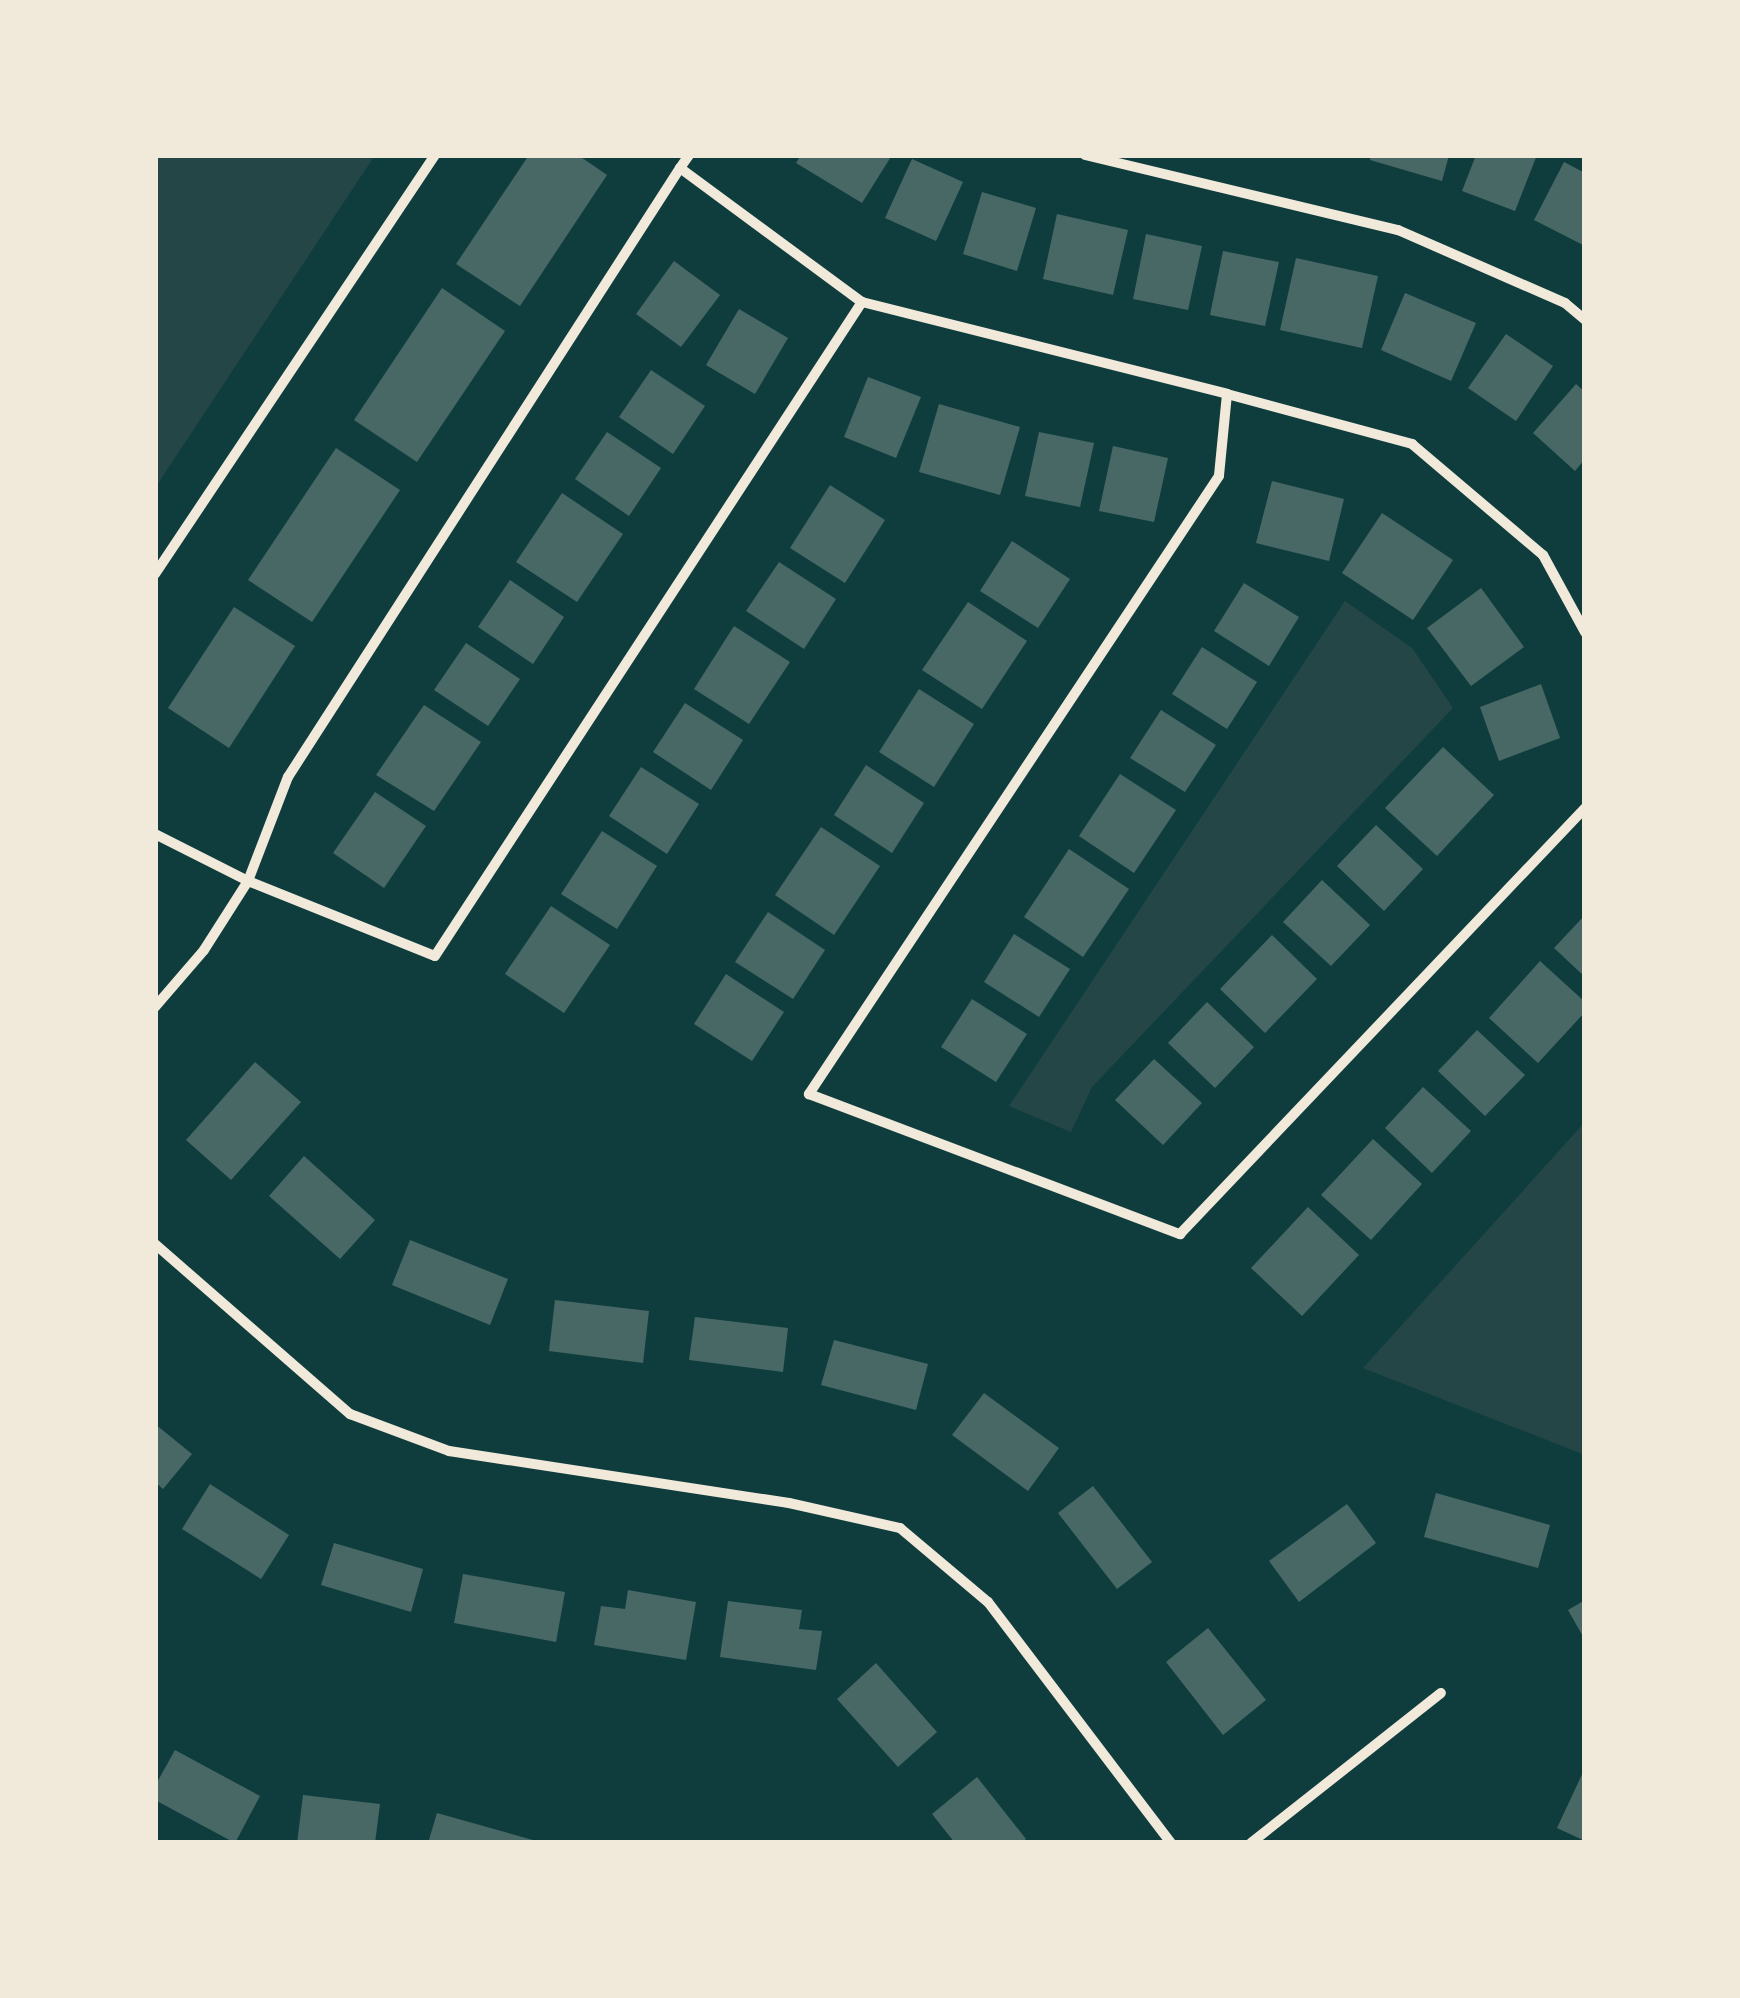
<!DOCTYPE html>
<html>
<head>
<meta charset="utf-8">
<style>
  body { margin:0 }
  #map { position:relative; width:1740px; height:1998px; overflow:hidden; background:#0f3d3e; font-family:Roboto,sans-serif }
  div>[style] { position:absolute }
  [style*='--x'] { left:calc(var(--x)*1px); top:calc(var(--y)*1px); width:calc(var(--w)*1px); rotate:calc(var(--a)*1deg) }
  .green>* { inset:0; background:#244646 }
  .building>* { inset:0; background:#486865 }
  .minor>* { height:10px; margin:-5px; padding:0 5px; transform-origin:5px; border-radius:5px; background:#f1e9da }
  span { translate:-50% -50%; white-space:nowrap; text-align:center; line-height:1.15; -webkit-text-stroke:9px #f1e9da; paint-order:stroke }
  .frame { position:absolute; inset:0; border:158px solid #f1e9da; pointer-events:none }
</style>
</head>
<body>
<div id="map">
  <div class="green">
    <i style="clip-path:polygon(155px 155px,375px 155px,155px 488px)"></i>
    <i style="clip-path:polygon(1345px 601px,1412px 648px,1453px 708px,1092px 1087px,1071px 1132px,1009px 1106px)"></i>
    <i style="clip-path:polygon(1585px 1122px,1585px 1455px,1363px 1368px)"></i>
  </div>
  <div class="building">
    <i style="clip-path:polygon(529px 155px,578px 155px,607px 175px,520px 306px,456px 264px)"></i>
    <i style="clip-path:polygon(801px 155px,892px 155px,862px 203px,796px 163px)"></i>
    <i style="clip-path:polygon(1371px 155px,1449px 155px,1442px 181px,1370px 160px)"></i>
    <i style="clip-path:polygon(1476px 155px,1537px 155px,1515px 211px,1462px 191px)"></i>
    <i style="clip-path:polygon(912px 159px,963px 182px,936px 241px,885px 218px)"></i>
    <i style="clip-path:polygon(1564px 162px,1585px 173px,1585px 246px,1534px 220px)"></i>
    <i style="clip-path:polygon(982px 192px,1036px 208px,1017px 271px,963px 254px)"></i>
    <i style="clip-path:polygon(1057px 214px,1128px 230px,1113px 295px,1043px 279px)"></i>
    <i style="clip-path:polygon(1146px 234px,1202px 246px,1188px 310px,1133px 299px)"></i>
    <i style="clip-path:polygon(1223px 251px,1279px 262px,1265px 326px,1210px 315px)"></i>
    <i style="clip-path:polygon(1296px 258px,1378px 276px,1362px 348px,1280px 330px)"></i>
    <i style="clip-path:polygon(674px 261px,720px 295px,681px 347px,636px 314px)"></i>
    <i style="clip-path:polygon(442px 288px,505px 331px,417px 462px,354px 420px)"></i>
    <i style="clip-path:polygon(1405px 293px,1476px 323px,1451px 381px,1381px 350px)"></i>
    <i style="clip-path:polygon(739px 309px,788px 338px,755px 394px,706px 365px)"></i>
    <i style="clip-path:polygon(1506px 334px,1553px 366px,1516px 421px,1468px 388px)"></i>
    <i style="clip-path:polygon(651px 370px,705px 406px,673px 454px,619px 417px)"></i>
    <i style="clip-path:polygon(868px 377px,921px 397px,896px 458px,844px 437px)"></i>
    <i style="clip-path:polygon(1576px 384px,1585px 392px,1585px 459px,1575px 471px,1533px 433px)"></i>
    <i style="clip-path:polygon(939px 404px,1020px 427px,1000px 495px,919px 472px)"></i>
    <i style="clip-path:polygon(607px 432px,661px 468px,629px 516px,575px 479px)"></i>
    <i style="clip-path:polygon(1039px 432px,1094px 443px,1080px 507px,1025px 496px)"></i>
    <i style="clip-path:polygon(1113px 446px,1168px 458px,1154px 522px,1099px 511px)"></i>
    <i style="clip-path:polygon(336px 448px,400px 490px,312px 622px,248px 580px)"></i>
    <i style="clip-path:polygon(1272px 481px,1344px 499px,1329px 561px,1256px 543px)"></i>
    <i style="clip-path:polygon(830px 485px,885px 520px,845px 583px,790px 548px)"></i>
    <i style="clip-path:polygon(562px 493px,623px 534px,577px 602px,516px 562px)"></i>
    <i style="clip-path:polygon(1382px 513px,1453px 560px,1413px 620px,1342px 573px)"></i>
    <i style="clip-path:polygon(1012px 541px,1070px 579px,1038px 628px,980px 591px)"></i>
    <i style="clip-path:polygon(779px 562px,836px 599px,804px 649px,746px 611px)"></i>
    <i style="clip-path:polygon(510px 580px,564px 617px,533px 664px,478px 627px)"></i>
    <i style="clip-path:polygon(1244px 583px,1299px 617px,1269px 666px,1214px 631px)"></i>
    <i style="clip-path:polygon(1481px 588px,1524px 647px,1471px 686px,1427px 628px)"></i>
    <i style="clip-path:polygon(968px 602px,1027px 641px,982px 709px,922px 670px)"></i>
    <i style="clip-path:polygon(234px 607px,295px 646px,229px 748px,168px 708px)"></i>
    <i style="clip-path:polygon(734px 626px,790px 662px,749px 724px,694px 689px)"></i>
    <i style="clip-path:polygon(466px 643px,520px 679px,488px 726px,434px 690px)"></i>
    <i style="clip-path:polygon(1202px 647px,1257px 682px,1227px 729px,1172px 694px)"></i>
    <i style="clip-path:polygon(1541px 684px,1560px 738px,1499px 761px,1480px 707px)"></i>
    <i style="clip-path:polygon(919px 689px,974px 724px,934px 787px,879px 752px)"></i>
    <i style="clip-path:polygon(685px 703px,743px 740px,711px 790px,653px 752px)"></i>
    <i style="clip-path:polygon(424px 705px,481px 742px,434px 811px,376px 775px)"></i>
    <i style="clip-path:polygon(1161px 710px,1216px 745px,1185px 792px,1130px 758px)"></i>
    <i style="clip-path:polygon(1443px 747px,1494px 795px,1437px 856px,1385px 808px)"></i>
    <i style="clip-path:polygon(866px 765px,924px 803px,892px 853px,834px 815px)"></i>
    <i style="clip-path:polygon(641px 767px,699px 804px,667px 854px,609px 816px)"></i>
    <i style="clip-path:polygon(1120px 774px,1176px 810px,1134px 873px,1079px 836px)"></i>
    <i style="clip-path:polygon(375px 792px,426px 826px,384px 888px,333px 853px)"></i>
    <i style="clip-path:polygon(1376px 825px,1423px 869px,1384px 911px,1337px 866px)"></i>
    <i style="clip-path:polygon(821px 827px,880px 866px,834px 935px,775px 895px)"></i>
    <i style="clip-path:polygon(602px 831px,657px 866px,617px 929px,561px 894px)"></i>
    <i style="clip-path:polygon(1069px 849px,1129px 889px,1083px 957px,1024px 917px)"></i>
    <i style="clip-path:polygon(1322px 880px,1370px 925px,1331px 966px,1283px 922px)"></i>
    <i style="clip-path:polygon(551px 906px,610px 945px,564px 1013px,505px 974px)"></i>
    <i style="clip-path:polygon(768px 912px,825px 950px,793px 999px,735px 962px)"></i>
    <i style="clip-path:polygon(1585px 915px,1585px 977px,1554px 948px)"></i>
    <i style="clip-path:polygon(1014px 934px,1070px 969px,1039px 1017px,984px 982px)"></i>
    <i style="clip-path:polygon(1272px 935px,1317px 979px,1265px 1033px,1220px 989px)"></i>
    <i style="clip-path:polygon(1540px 961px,1585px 1002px,1585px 1012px,1538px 1063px,1489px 1018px)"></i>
    <i style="clip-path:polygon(726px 974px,784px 1012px,752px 1061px,694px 1024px)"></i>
    <i style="clip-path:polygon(972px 999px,1027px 1034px,996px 1082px,941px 1047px)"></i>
    <i style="clip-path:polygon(1207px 1002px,1254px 1047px,1215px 1088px,1168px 1043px)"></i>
    <i style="clip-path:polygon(1477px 1030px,1525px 1075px,1485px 1116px,1438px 1071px)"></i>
    <i style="clip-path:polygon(1154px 1059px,1202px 1103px,1163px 1145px,1115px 1100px)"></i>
    <i style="clip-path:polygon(255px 1062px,301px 1102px,231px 1180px,186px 1140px)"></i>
    <i style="clip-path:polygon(1423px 1087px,1471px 1131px,1432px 1173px,1385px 1128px)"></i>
    <i style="clip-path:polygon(1373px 1139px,1422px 1184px,1371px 1240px,1321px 1195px)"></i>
    <i style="clip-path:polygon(304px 1156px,375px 1220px,340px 1259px,269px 1196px)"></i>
    <i style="clip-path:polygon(1308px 1207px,1359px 1255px,1302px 1316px,1251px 1268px)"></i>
    <i style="clip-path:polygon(410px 1240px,508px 1279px,490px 1325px,392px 1285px)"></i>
    <i style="clip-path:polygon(555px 1300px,649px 1311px,643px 1363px,549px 1351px)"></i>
    <i style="clip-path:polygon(695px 1317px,788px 1328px,783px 1372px,689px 1360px)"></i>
    <i style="clip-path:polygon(834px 1340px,928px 1364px,916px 1410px,821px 1385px)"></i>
    <i style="clip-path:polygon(984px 1393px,1059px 1448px,1028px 1491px,952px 1435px)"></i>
    <i style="clip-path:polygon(155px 1424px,192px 1454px,163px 1489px,155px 1482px)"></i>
    <i style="clip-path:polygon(210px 1484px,289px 1535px,261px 1579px,182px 1529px)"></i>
    <i style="clip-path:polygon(1093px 1486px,1152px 1562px,1117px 1589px,1058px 1513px)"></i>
    <i style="clip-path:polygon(1436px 1493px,1550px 1525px,1538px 1568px,1424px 1537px)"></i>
    <i style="clip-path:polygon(1347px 1504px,1376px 1543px,1299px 1602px,1269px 1561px)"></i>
    <i style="clip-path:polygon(334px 1543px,423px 1569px,411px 1612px,321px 1585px)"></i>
    <i style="clip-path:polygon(463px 1574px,565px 1592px,556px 1642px,454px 1623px)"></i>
    <i style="clip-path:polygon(628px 1590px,696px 1602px,686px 1660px,594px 1645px,601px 1606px,625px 1609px)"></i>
    <i style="clip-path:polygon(1585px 1600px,1585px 1640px,1568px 1610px)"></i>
    <i style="clip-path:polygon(728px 1601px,802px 1610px,799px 1629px,822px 1631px,816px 1670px,720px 1657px)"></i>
    <i style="clip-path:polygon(1208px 1628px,1266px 1700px,1223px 1735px,1166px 1662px)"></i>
    <i style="clip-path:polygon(876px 1663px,937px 1732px,898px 1767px,837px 1699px)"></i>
    <i style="clip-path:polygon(175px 1750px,260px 1796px,235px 1843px,155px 1800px,155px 1786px)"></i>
    <i style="clip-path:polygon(1585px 1768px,1585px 1841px,1557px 1828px)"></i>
    <i style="clip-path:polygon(977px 1777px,1026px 1839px,1020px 1843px,955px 1843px,932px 1814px)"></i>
    <i style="clip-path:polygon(303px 1795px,380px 1804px,375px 1843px,297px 1843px)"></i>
    <i style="clip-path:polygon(437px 1813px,540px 1842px,540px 1843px,428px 1843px)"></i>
  </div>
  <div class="minor">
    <i style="--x:1085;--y:155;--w:322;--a:13.5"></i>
    <i style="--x:1398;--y:230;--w:182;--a:23.6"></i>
    <i style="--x:1565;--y:303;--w:26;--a:40"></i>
    <i style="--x:680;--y:168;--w:16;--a:-55"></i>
    <i style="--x:1227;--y:394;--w:192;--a:15.1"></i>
    <i style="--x:1412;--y:444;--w:172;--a:40.3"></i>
    <i style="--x:1543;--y:555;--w:88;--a:61.4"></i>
    <i style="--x:155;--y:574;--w:504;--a:-56.25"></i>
    <i style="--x:155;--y:834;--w:104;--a:26.8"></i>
    <i style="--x:248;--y:881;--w:201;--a:21.9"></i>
    <i style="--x:435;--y:956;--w:781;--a:-56.86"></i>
    <i style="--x:155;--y:1007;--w:75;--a:-49.3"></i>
    <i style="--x:204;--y:950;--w:82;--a:-57.5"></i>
    <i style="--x:248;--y:881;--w:111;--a:-69"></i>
    <i style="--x:288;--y:777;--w:724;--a:-57.23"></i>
    <i style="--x:680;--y:168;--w:226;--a:36.4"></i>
    <i style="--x:862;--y:302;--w:376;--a:14.1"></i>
    <i style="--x:1227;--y:394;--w:82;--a:95.6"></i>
    <i style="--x:1219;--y:476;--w:742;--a:123.56"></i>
    <i style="--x:809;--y:1094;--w:397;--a:20.7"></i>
    <i style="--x:1180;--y:1234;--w:588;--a:-46.45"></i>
    <i style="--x:155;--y:1244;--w:259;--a:41.1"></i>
    <i style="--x:350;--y:1414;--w:106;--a:20.5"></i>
    <i style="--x:449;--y:1451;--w:344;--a:8.7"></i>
    <i style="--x:789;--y:1503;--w:114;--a:12.7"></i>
    <i style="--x:900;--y:1528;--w:115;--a:40.1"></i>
    <i style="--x:988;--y:1602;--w:303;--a:52.8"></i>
    <i style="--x:1251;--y:1843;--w:242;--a:-38.3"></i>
  </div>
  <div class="frame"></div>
</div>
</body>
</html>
